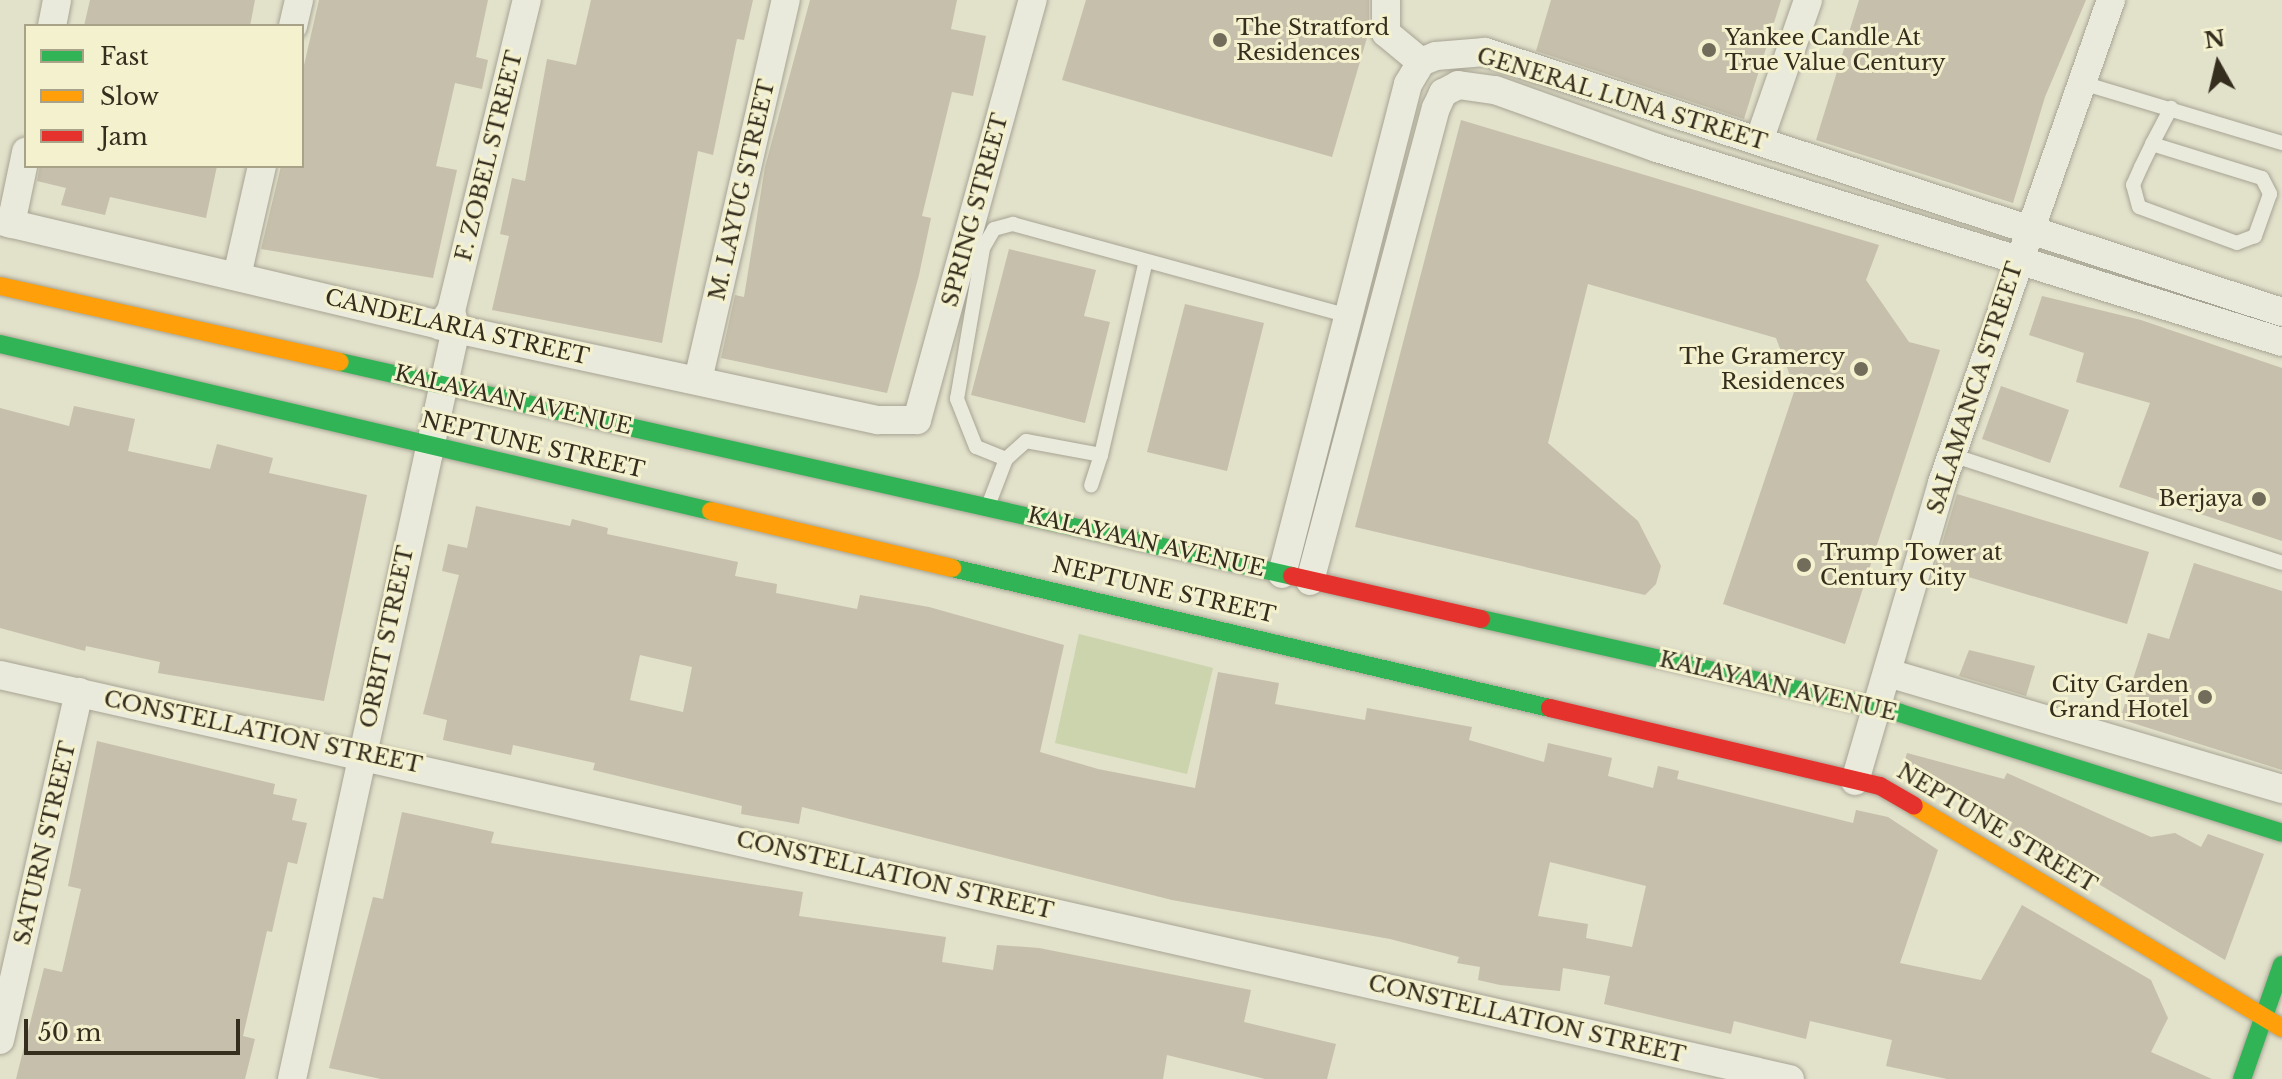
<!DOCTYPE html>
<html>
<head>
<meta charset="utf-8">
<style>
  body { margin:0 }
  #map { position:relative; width:2282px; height:1079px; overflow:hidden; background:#e2e1ca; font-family:"Libre Baskerville",serif }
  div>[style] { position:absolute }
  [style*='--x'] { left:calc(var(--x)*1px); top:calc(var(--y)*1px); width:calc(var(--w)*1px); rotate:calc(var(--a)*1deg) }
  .green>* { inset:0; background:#cbd4ac }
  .building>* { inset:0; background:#c6bfab }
  .roads { filter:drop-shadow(0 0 2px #a7a494) drop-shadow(0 0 2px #a7a494) }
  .lane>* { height:14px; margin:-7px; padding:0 7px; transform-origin:7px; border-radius:7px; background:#eaeadc }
  .street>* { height:28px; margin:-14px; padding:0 14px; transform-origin:14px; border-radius:14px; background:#eaeadc }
  .fast>* { height:18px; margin:-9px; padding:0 9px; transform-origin:9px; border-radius:9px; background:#30b455 }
  .slow>* { height:18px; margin:-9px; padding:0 9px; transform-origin:9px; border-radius:9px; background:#ff9f0a }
  .jam>* { height:18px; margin:-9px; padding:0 9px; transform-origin:9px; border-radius:9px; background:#e5322d }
  .dots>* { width:22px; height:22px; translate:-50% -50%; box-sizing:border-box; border:4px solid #f4f1cf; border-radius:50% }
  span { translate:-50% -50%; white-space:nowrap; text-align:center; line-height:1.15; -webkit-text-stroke:6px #f4f1cf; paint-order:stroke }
  .poi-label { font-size:22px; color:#352d1d }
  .left { translate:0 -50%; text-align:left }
  .right { translate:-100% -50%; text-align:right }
  .street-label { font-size:22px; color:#352d1d }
  .legend { position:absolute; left:24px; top:24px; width:280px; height:144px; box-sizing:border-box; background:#f4f1cf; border:2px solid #a8a388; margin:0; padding:10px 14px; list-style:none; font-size:24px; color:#352d1d }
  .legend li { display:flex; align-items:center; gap:16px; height:40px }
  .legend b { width:40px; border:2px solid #a8a388 }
  .north { position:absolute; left:2178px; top:24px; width:80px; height:80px; -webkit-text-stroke:6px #f4f1cf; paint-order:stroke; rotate:352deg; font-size:22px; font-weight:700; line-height:32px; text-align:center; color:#352d1d }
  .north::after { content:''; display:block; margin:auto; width:28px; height:36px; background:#352d1d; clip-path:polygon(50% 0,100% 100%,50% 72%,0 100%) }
  .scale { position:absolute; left:24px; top:1019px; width:216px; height:36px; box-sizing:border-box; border:4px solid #352d1d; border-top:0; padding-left:10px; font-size:24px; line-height:28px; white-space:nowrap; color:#352d1d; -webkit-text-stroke:6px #f4f1cf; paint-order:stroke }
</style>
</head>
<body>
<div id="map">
  <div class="green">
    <i style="clip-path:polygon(1079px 634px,1213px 668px,1187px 774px,1055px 743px)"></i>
  </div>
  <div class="building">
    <i style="clip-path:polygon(90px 0,255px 0,250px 26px,84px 26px)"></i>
    <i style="clip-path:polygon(319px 0,488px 0,476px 57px,488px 60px,482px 89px,455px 83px,436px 166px,457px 170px,433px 278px,261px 249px,281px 166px,302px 166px,302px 74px)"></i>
    <i style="clip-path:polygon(591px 0,753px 0,744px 40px,737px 39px,713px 155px,698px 151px,662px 343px,492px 310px,509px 236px,500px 234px,512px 178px,525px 181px,547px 59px,576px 65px)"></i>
    <i style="clip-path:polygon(810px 0,957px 0,951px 29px,986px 36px,973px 96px,952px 92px,922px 216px,931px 218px,919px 275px,887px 393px,721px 358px,735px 295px,744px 297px,765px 167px)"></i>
    <i style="clip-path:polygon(1086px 0,1369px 0,1369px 31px,1332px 157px,1062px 80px)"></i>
    <i style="clip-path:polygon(1551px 0,1781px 0,1744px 119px,1536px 51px)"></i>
    <i style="clip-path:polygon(1859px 0,2086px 0,2045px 97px,2013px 203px,1816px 140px)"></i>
    <i style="clip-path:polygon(1461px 120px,1879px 245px,1866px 280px,1909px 342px,1940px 350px,1845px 644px,1723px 604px,1795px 389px,1776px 338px,1588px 284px,1548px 443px,1638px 521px,1661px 566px,1656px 584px,1645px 595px,1355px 527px)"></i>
    <i style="clip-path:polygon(40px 166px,217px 166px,206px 218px,110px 197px,105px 215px,61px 205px,66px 188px,37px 181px)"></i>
    <i style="clip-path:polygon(1009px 249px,1096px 270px,1084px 316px,1110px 322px,1085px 423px,971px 395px)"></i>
    <i style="clip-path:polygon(2042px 296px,2141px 320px,2282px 368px,2282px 541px,2119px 487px,2150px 403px,2076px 382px,2084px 353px,2029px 335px)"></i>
    <i style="clip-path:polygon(1185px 304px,1264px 323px,1227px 471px,1147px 452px)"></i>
    <i style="clip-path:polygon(2001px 386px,2069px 410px,2050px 463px,1982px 439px)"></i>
    <i style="clip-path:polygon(74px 406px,135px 419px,128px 451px,210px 469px,217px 444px,273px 458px,269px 473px,367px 495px,324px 701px,158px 673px,160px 662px,86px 646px,85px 651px,0 628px,0 408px,69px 426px)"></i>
    <i style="clip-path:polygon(1957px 494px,2149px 552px,2127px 624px,1935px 567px)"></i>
    <i style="clip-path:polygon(evenodd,476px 506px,570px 526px,572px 519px,608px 528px,607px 534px,738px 562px,735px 576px,777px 584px,776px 593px,857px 609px,860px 595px,929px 607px,1064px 645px,1040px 752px,1098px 769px,1195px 788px,1218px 672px,1279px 683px,1275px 704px,1365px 720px,1367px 708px,1472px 727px,1469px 740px,1544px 762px,1548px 743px,1612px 758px,1608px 776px,1653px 788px,1658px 766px,1679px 771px,1677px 779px,1853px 823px,1856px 810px,1888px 817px,1938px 850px,1900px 963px,1981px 980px,2022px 905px,2151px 980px,2168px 1018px,2151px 1052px,2212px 1079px,1947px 1079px,1886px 1066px,1892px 1040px,1810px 1021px,1806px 1039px,1734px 1021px,1731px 1034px,1604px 1004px,1610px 976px,1563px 968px,1560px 991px,1500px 985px,1478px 980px,1480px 967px,1457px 963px,1459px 957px,1390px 939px,1172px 900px,802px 807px,799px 824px,741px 814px,742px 806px,593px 770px,595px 763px,513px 745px,511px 755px,443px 740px,447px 720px,423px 714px,459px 575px,442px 571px,448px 544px,467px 548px,476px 506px,640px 655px,692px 667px,683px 712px,630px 700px,640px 655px,476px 506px,1550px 862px,1646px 886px,1632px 947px,1586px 938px,1588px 924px,1538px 916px,1550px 862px)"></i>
    <i style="clip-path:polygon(2194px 563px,2282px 591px,2282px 770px,2120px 719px,2148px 633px,2169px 639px)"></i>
    <i style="clip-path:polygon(1969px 650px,2035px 666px,2026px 696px,1959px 676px)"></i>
    <i style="clip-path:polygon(97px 741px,275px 784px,273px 794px,297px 799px,292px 820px,307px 823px,297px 864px,288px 862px,272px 932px,267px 931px,243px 1036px,255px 1039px,245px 1079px,16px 1079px,44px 968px,62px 972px,81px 889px,68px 886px)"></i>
    <i style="clip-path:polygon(1907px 753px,2004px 779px,2007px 773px,2151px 837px,2175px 833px,2201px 847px,2208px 834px,2264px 854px,2225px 960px,1984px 815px,1988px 809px,1905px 760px)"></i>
    <i style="clip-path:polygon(402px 812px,494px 832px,491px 843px,803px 892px,799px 916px,946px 937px,942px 962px,993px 970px,997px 945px,1039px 948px,1251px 990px,1244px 1022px,1336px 1044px,1327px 1079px,1265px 1079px,1167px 1055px,1163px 1079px,381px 1079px,329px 1068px,373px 897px,383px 899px)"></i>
  </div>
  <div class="roads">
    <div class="lane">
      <i style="--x:2079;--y:82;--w:212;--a:16.7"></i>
      <i style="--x:2152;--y:144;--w:115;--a:17.2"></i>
      <i style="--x:2262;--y:178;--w:18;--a:63"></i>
      <i style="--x:2270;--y:194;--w:45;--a:109.7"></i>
      <i style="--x:2255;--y:236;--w:19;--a:159"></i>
      <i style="--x:2237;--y:243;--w:104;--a:-159.8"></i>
      <i style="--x:2139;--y:207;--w:23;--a:-105"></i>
      <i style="--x:2133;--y:185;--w:20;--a:-66"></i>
      <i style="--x:2141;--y:167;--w:25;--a:-64"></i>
      <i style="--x:2152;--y:144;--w:41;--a:-62.2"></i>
      <i style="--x:1101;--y:455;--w:196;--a:-77"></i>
      <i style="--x:1952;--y:455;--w:347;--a:18.1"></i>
      <i style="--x:1006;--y:459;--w:32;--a:-158"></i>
      <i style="--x:976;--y:447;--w:52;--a:-111.6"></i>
      <i style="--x:957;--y:399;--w:153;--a:-80.2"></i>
      <i style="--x:983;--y:248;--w:22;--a:-60"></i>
      <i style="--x:994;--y:229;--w:20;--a:-15"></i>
      <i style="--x:1013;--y:224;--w:348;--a:15.3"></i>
      <i style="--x:988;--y:506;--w:50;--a:-69"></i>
      <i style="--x:1006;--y:459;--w:27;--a:-42"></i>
      <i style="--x:1026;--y:441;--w:76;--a:10.6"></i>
      <i style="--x:1101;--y:455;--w:32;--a:108"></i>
    </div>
    <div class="street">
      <i style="--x:1386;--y:0;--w:33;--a:90"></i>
      <i style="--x:1386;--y:33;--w:45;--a:39.6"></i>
      <i style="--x:52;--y:26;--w:26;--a:-79"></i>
      <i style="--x:293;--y:26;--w:27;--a:-77"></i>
      <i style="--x:1759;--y:141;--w:149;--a:-70.8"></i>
      <i style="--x:0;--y:221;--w:469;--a:13.3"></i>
      <i style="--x:456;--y:329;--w:432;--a:12.2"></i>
      <i style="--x:878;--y:420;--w:39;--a:0"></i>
      <i style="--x:917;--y:420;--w:436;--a:-74.6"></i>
      <i style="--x:11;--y:224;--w:74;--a:-78.2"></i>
      <i style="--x:237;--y:276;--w:113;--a:-77.2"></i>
      <i style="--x:440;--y:326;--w:19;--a:-54"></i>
      <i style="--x:451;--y:311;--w:320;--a:-76.3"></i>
      <i style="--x:698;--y:380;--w:390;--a:-77"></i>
      <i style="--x:1282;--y:574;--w:506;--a:-75.58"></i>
      <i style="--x:1408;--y:84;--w:26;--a:-59"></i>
      <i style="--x:1421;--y:62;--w:16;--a:-22"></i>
      <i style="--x:1436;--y:56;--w:49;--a:-4.7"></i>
      <i style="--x:1485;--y:52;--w:838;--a:18.07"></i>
      <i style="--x:1310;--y:581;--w:489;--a:-75.1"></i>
      <i style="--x:1436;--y:108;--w:17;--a:-65"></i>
      <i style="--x:1443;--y:93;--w:17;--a:-28"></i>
      <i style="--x:1458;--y:85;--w:37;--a:8"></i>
      <i style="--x:1495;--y:90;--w:172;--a:19.7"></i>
      <i style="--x:1657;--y:148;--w:654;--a:17.24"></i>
      <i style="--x:1888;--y:673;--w:411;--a:16.4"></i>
      <i style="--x:0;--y:675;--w:1835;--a:12.72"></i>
      <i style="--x:1855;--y:781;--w:310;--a:-73.7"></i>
      <i style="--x:1942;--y:483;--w:512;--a:-70.72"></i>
      <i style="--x:0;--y:1040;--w:357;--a:-77.2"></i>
      <i style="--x:292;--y:1079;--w:768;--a:-77.67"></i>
      <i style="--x:456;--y:329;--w:19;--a:-106"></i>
    </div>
    <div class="fast">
      <i style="--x:0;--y:344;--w:730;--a:13.22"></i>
      <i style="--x:340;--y:362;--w:976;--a:12.67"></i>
      <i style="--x:952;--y:568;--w:614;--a:13.18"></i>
      <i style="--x:1481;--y:619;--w:429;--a:12.6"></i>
      <i style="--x:1900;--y:713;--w:400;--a:17.4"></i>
      <i style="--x:2242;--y:1079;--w:121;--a:-70.7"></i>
    </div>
    <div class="slow">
      <i style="--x:0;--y:286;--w:348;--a:12.6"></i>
      <i style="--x:711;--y:511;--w:248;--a:13.3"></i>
      <i style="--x:1914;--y:806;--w:430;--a:31.1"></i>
    </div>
    <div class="jam">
      <i style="--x:1292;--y:576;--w:194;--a:12.8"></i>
      <i style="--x:1550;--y:708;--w:339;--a:13.3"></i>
      <i style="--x:1880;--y:786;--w:39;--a:30"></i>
    </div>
  </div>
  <div class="dots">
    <i style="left:1220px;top:40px;background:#726c5a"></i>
    <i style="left:1709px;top:50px;background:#726c5a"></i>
    <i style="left:1861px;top:369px;background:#726c5a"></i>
    <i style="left:2259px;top:499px;background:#726c5a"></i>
    <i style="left:1804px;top:565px;background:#726c5a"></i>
    <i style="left:2205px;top:697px;background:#726c5a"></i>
  </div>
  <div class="poi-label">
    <span class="left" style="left:1236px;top:40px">The Stratford<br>Residences</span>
    <span class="left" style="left:1725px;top:50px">Yankee Candle At<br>True Value Century</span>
    <span class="right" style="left:1845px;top:369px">The Gramercy<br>Residences</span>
    <span class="right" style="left:2243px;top:499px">Berjaya</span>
    <span class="left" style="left:1820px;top:565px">Trump Tower at<br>Century City</span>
    <span class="right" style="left:2189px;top:697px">City Garden<br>Grand Hotel</span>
  </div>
  <div class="street-label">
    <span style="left:1622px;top:99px;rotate:17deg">GENERAL LUNA STREET</span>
    <span style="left:489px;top:156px;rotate:-76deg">F. ZOBEL STREET</span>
    <span style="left:742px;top:190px;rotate:-77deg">M. LAYUG STREET</span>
    <span style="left:975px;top:210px;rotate:-75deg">SPRING STREET</span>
    <span style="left:457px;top:327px;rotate:13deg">CANDELARIA STREET</span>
    <span style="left:1975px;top:388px;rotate:-72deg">SALAMANCA STREET</span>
    <span style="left:513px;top:400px;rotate:13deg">KALAYAAN AVENUE</span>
    <span style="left:533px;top:445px;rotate:13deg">NEPTUNE STREET</span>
    <span style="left:1146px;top:542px;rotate:13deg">KALAYAAN AVENUE</span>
    <span style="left:1164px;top:590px;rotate:13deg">NEPTUNE STREET</span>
    <span style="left:387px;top:637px;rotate:-78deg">ORBIT STREET</span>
    <span style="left:1778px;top:686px;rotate:13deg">KALAYAAN AVENUE</span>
    <span style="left:263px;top:732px;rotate:12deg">CONSTELLATION STREET</span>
    <span style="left:1997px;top:828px;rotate:31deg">NEPTUNE STREET</span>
    <span style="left:45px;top:843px;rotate:-77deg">SATURN STREET</span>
    <span style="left:895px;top:875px;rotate:13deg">CONSTELLATION STREET</span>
    <span style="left:1527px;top:1019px;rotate:13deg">CONSTELLATION STREET</span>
  </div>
  <ul class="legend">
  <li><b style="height:10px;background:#30b455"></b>Fast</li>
  <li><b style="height:10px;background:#ff9f0a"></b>Slow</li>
  <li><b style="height:10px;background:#e5322d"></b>Jam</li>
  </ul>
  <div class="north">N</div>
  <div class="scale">50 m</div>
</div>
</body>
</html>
